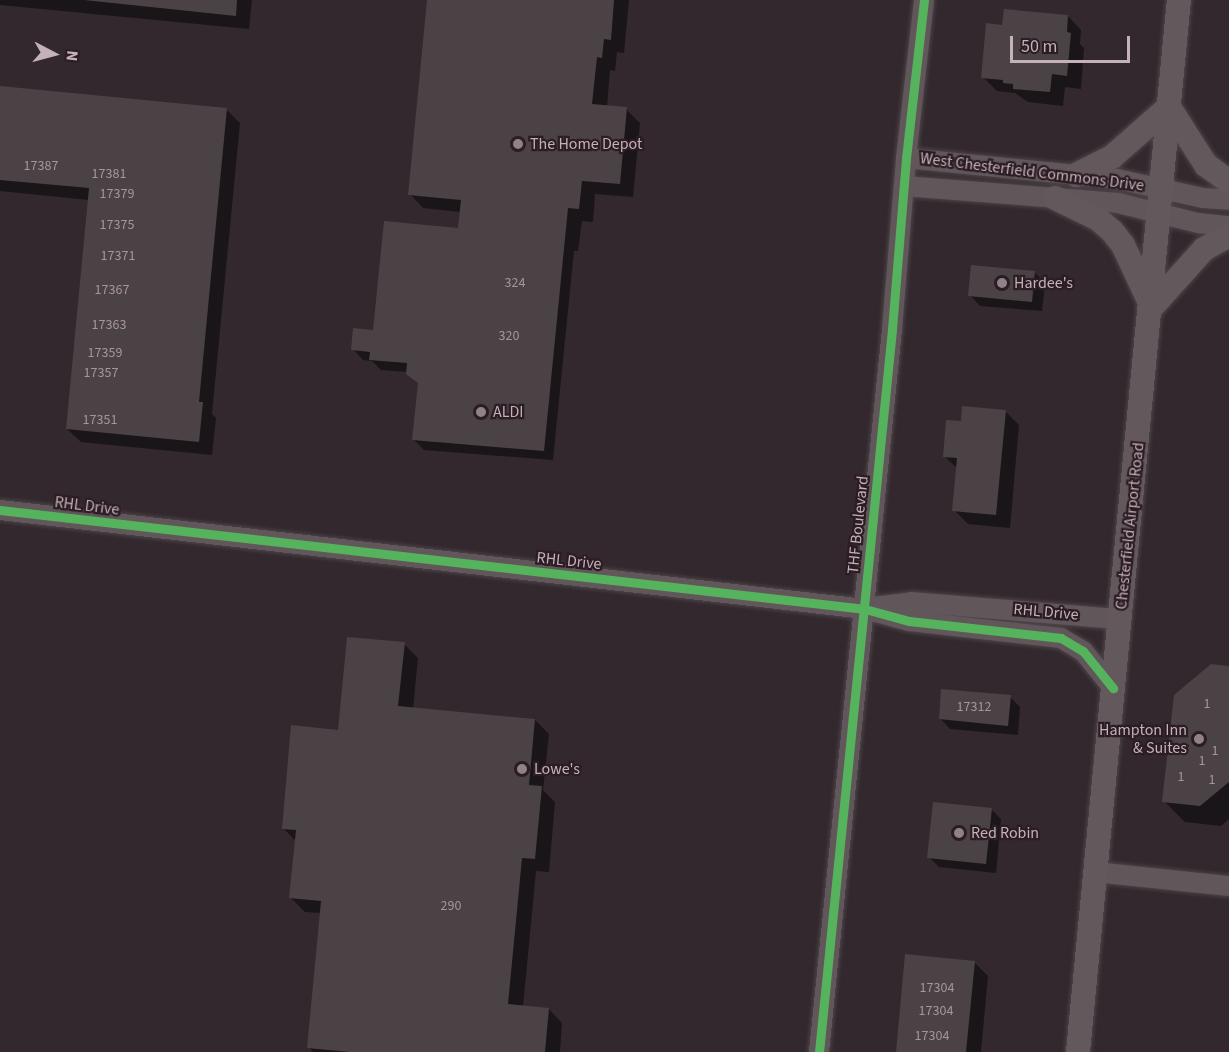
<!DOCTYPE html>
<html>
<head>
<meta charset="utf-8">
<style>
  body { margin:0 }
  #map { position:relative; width:1229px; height:1052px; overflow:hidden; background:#32282d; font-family:"Source Sans 3",sans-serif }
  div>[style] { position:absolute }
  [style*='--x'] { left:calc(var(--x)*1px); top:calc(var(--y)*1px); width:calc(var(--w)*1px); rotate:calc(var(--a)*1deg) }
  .shadow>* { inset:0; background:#0007 }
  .building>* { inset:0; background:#4b4246 }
  .roads { filter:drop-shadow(0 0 2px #4c4448) drop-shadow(0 0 2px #4c4448) }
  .minor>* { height:20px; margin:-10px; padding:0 10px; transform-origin:10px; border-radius:10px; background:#61575b }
  .major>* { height:24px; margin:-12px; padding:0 12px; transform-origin:12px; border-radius:12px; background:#63595d }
  .cycleway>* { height:9px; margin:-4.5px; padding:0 4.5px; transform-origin:4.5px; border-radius:4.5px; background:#56b35d }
  .dots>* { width:16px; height:16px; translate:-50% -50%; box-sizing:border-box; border:3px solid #2c1c23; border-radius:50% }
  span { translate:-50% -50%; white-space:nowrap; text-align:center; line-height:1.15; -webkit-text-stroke:4.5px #2c1c23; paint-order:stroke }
  .number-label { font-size:14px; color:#a6959c }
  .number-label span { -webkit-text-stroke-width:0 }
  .poi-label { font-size:16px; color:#c4b1b9 }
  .left { translate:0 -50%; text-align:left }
  .right { translate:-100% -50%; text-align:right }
  .street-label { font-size:16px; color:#c4b1b9 }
  .north { position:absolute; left:24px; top:24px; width:60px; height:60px; -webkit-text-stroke:4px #2c1c23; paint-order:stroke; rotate:96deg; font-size:16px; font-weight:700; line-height:24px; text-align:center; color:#c4b1b9 }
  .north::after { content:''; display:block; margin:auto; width:21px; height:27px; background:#c4b1b9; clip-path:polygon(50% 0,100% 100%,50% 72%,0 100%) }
  .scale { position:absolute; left:1010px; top:36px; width:120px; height:27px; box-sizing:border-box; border:3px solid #c4b1b9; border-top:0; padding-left:8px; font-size:18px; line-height:21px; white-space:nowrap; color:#c4b1b9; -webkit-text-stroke:4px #2c1c23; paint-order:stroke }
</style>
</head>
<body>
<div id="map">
  <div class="shadow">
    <i style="clip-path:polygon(0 0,252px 0,249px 29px,0 5px)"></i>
    <i style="clip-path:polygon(428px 0,629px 0,624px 53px,617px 52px,615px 71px,610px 70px,607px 107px,626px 109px,640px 123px,633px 197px,595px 194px,593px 222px,582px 221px,578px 251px,574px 251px,553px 460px,424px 450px,413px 439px,420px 385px,408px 372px,381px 370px,372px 361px,363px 360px,353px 349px,375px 331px,462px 230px,461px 212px,423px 208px,410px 194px)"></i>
    <i style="clip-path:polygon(1068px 16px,1081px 30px,1080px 44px,1084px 48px,1081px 89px,1065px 87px,1063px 106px,1028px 102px,1015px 93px,997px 91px,983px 77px,1003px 27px)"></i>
    <i style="clip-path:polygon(0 88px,226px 109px,240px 123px,212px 414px,216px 418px,212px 455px,81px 442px,67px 429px,89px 200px,0 191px)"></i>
    <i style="clip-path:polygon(1034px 272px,1045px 283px,1042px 311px,980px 306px,970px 295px)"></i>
    <i style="clip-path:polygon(1005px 411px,1019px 425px,1010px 528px,968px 524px,954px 510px,958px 469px,944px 456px,962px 423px)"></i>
    <i style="clip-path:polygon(404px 644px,418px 658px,413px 709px,535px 720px,549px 734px,543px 790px,555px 802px,549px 872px,536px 871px,523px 1007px,549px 1009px,562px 1023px,560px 1052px,313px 1052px,309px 1047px,322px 913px,305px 912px,291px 898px,296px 841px,283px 828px,340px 731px)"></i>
    <i style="clip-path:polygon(1229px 667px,1229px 819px,1221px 826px,1185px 822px,1164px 801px)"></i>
    <i style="clip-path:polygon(1010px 697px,1020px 707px,1018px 735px,950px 729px,940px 718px)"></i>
    <i style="clip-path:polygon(991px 809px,1001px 819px,996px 873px,939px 867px,929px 857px)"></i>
    <i style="clip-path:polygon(974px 962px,988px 976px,981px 1052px,897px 1052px)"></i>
  </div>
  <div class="building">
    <i style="clip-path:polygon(84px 0,237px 0,236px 16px)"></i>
    <i style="clip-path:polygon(427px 0,614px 0,611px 40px,604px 39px,602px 58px,597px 57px,592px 104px,627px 107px,620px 184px,582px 181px,579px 209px,568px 208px,544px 451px,412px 440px,418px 383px,406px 374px,407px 363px,369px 360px,370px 352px,351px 350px,353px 328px,373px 330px,384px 221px,458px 228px,461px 200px,408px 195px)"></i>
    <i style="clip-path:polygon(1004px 9px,1068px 15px,1067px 32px,1071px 33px,1067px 76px,1052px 74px,1050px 92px,1013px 89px,1013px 84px,1003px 83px,1003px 80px,981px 78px,986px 23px,1002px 25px)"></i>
    <i style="clip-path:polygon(0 86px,227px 108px,199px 402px,203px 402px,199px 442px,66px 429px,89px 188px,0 180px)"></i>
    <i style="clip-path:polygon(971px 265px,1035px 271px,1032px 302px,968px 296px)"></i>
    <i style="clip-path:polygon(962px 406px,1006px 410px,996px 515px,952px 511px,957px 458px,943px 457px,946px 420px,961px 421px)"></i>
    <i style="clip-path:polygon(347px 637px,405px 642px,398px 706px,535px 719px,529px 785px,542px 786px,535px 859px,522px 858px,508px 1004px,549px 1008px,545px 1052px,350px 1052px,307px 1048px,321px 901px,289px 898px,296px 830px,282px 829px,291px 725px,338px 730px)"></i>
    <i style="clip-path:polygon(1211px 664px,1229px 666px,1229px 782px,1200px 806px,1162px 802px,1174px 695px)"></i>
    <i style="clip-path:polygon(941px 689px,1011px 695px,1008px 726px,939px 719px)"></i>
    <i style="clip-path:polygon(933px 802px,992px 808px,986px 864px,927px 858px)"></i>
    <i style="clip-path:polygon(905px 954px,975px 961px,966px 1052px,896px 1052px)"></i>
  </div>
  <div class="roads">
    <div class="minor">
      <i style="--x:906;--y:158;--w:212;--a:5.7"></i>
      <i style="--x:1117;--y:179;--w:88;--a:12.5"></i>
      <i style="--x:1203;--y:198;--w:26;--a:4"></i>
      <i style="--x:904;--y:186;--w:215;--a:4.5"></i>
      <i style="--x:1118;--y:203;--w:82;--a:14"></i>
      <i style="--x:1198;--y:223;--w:31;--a:6"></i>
      <i style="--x:0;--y:510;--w:871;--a:6.53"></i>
      <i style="--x:865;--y:609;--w:46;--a:15.3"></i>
      <i style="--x:909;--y:621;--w:153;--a:6.4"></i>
      <i style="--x:1061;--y:638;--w:26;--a:31"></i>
      <i style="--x:1083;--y:651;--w:48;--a:51"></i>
      <i style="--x:873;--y:607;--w:38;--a:-7"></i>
      <i style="--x:911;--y:602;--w:210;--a:4.7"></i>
      <i style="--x:1095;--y:872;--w:135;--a:6"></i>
      <i style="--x:819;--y:1052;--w:727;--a:-84.23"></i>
      <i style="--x:892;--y:329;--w:172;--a:-85.3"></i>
      <i style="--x:906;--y:158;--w:159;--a:-83.5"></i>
    </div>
    <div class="major">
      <i style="--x:1169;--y:107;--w:69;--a:57.5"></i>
      <i style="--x:1206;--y:165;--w:29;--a:36"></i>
      <i style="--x:1076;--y:175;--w:40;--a:-26.6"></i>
      <i style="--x:1112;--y:157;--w:76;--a:-41.3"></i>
      <i style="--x:1055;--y:198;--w:48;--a:26"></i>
      <i style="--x:1098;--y:219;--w:18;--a:41"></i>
      <i style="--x:1112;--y:231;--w:18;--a:52"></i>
      <i style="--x:1123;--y:245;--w:66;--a:65"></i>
      <i style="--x:1152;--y:307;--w:78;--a:-48.1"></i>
      <i style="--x:1204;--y:249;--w:29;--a:-29"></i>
      <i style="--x:1078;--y:1052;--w:1057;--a:-84.52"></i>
    </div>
  </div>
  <div class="cycleway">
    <i style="--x:0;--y:510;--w:871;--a:6.53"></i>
    <i style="--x:865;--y:609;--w:46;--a:15.3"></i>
    <i style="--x:909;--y:621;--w:153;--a:6.4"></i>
    <i style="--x:1061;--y:638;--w:26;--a:31"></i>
    <i style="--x:1083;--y:651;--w:48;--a:51"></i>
    <i style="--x:819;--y:1052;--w:727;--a:-84.23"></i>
    <i style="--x:892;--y:329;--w:172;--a:-85.3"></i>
    <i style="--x:906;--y:158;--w:159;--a:-83.5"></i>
  </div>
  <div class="dots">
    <i style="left:518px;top:144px;background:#918188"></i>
    <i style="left:1002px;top:283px;background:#918188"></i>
    <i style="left:481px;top:412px;background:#918188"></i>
    <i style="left:1199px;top:739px;background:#918188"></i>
    <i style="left:522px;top:769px;background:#918188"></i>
    <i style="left:959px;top:833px;background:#918188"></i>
  </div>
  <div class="number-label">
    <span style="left:41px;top:166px">17387</span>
    <span style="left:109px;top:174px">17381</span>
    <span style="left:117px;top:194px">17379</span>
    <span style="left:117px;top:225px">17375</span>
    <span style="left:118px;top:256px">17371</span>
    <span style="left:515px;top:283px">324</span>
    <span style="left:112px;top:290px">17367</span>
    <span style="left:109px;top:325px">17363</span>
    <span style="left:509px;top:336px">320</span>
    <span style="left:105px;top:353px">17359</span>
    <span style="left:101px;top:373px">17357</span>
    <span style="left:100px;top:420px">17351</span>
    <span style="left:1207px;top:704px">1</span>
    <span style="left:974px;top:707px">17312</span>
    <span style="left:1215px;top:751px">1</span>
    <span style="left:1202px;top:761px">1</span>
    <span style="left:1181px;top:777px">1</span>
    <span style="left:1212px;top:780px">1</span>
    <span style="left:451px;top:906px">290</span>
    <span style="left:937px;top:988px">17304</span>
    <span style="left:936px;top:1011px">17304</span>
    <span style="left:932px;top:1036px">17304</span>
  </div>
  <div class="poi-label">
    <span class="left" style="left:530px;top:144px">The Home Depot</span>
    <span class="left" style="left:1014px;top:283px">Hardee's</span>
    <span class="left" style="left:493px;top:412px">ALDI</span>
    <span class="right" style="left:1187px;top:739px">Hampton Inn<br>&amp; Suites</span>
    <span class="left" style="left:534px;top:769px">Lowe's</span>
    <span class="left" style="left:971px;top:833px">Red Robin</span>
  </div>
  <div class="street-label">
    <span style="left:1032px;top:172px;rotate:7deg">West Chesterfield Commons Drive</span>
    <span style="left:87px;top:506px;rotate:7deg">RHL Drive</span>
    <span style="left:858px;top:525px;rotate:-84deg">THF Boulevard</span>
    <span style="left:1130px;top:526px;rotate:-84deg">Chesterfield Airport Road</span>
    <span style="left:569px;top:561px;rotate:6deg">RHL Drive</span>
    <span style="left:1046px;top:612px;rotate:5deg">RHL Drive</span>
  </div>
  <div class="north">N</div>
  <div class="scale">50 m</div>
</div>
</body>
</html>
